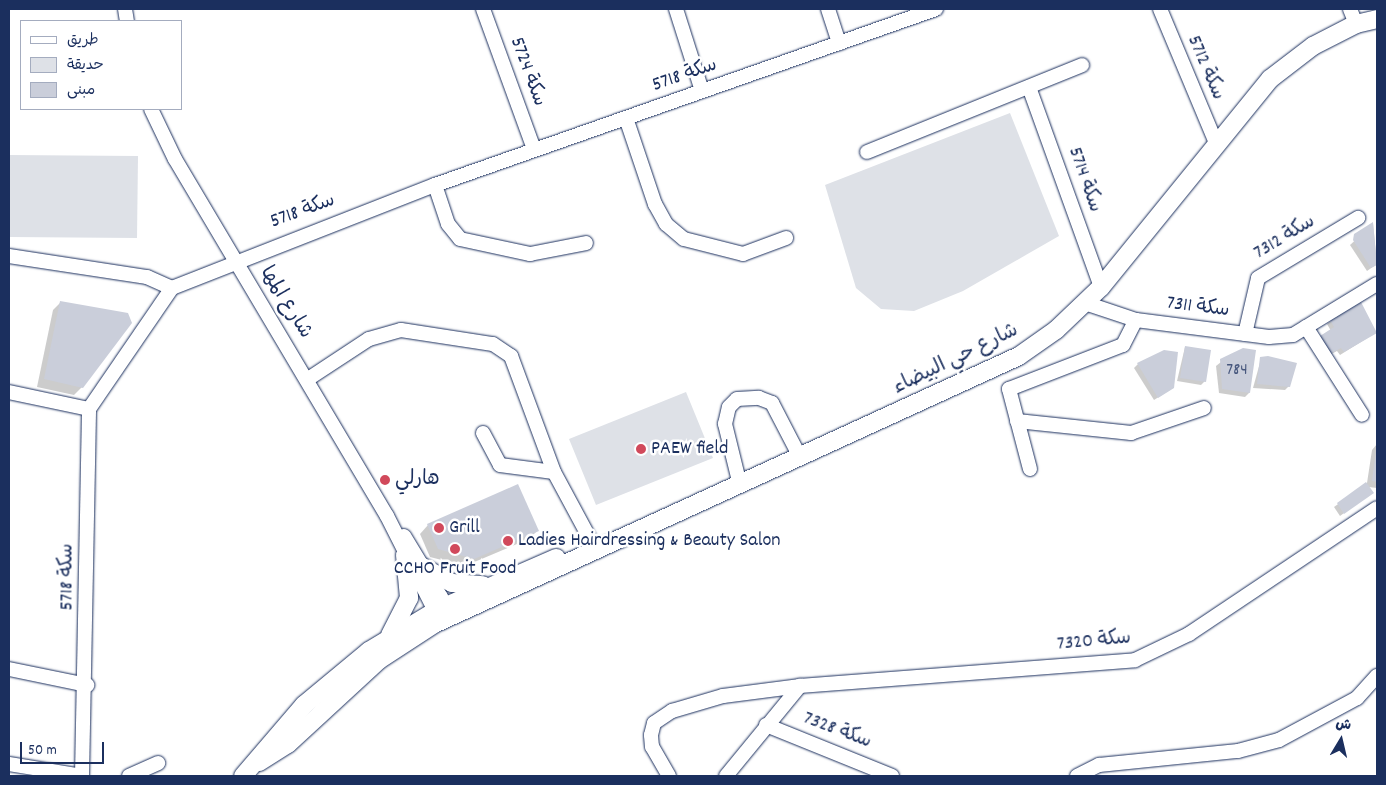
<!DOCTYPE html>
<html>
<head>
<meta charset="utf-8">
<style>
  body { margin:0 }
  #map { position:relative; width:1386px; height:785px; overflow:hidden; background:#fff; font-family:Dekko,"Playpen Sans Arabic",sans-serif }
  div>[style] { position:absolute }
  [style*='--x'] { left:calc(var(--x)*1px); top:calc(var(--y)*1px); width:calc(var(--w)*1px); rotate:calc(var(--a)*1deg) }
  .green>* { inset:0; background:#dee1e7 }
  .shadow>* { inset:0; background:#0003 }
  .building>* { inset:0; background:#caceda }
  .roads { filter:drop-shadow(0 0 1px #1b2f5e) drop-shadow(0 0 1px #1b2f5e) }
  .minor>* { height:14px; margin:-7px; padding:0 7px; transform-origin:7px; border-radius:7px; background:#fff }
  .major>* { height:18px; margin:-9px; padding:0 9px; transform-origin:9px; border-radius:9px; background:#fff }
  .dots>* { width:14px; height:14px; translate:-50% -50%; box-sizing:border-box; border:2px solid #fff; border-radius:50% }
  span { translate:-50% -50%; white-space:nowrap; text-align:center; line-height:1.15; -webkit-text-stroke:5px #fff; paint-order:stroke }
  .number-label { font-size:18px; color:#47577d }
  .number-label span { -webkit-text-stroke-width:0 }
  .street-label { font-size:20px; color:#1b2f5e }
  .poi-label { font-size:20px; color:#1b2f5e }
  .left { translate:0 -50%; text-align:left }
  .frame { position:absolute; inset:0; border:10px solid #1b2f5e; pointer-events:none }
  .legend { position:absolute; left:20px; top:20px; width:162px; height:90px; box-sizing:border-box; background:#fff; border:1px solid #a4acbf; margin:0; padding:6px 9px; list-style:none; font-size:15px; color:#1b2f5e }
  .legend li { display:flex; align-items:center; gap:10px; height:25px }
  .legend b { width:25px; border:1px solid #a4acbf }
  .north { position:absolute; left:1316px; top:715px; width:50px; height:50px; -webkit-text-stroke:4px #fff; paint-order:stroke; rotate:9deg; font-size:14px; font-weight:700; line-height:20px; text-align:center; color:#1b2f5e }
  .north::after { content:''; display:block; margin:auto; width:18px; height:22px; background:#1b2f5e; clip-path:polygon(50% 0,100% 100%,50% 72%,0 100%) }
  .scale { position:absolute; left:20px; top:742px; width:84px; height:22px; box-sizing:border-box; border:2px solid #1b2f5e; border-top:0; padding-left:6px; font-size:15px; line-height:18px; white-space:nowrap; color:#1b2f5e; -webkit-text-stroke:4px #fff; paint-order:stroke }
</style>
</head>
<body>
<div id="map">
  <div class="green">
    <i style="clip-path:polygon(1010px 113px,1059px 236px,963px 291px,914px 311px,881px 309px,856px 288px,825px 185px)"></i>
    <i style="clip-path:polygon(9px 155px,138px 156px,137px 238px,9px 237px)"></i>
    <i style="clip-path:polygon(686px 392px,713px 458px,596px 505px,569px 439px)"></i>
  </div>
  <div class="shadow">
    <i style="clip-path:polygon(1373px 224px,1377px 264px,1367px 271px,1350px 245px)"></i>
    <i style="clip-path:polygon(61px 302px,82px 387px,74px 395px,37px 387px,53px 310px)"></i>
    <i style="clip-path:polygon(1331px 321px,1377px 332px,1340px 355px,1337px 351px,1326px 357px,1317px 340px,1331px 331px,1327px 324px)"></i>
    <i style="clip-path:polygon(1185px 347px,1205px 381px,1201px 385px,1177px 381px)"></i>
    <i style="clip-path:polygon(1255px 351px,1249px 393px,1245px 397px,1219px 393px,1216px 366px,1231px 354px)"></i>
    <i style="clip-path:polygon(1261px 359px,1289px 386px,1285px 390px,1253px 388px)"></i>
    <i style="clip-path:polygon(1138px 364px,1173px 388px,1154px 400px,1134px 368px)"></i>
    <i style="clip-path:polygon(1377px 444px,1377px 488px,1368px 487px,1372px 493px,1340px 516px,1334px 507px,1367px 483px,1372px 450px)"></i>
    <i style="clip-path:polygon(428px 525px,537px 531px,529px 539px,465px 566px,430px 557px,420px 534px)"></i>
  </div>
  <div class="building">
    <i style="clip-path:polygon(1373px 222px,1377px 265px,1371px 268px,1353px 240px,1354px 234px)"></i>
    <i style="clip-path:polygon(60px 301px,128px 313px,132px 323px,83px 388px,44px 379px)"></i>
    <i style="clip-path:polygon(1361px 302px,1377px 333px,1344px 352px,1341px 348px,1330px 354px,1320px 336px,1334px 327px,1330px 320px)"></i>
    <i style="clip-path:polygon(1185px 346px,1211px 350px,1206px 382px,1180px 378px)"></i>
    <i style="clip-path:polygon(1243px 348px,1256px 350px,1250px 393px,1222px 389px,1220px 359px)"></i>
    <i style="clip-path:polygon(1164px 350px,1178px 352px,1174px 388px,1158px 398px,1137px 363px)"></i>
    <i style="clip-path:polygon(1268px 356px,1297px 363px,1290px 387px,1257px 384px,1260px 357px)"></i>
    <i style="clip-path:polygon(1376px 451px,1377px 451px,1377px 482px,1372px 481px)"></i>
    <i style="clip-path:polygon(1366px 482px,1374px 493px,1344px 514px,1337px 503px)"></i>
    <i style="clip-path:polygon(518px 484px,539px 531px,474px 559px,438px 549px,427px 524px)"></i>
  </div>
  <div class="roads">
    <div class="minor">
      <i style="--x:125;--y:9;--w:12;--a:81"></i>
      <i style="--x:483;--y:9;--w:149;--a:70"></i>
      <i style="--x:676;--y:9;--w:86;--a:72.4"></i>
      <i style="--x:828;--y:9;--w:36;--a:72"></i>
      <i style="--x:1160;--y:9;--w:145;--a:67.3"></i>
      <i style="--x:1350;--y:9;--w:16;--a:68"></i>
      <i style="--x:1029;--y:87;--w:213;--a:70.2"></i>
      <i style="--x:151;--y:109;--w:55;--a:64.4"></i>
      <i style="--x:175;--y:159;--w:415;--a:59.3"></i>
      <i style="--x:387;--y:516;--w:100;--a:63.2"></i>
      <i style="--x:432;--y:605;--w:15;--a:37"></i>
      <i style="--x:626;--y:118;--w:91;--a:71.4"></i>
      <i style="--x:655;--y:204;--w:23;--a:61"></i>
      <i style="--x:666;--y:224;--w:23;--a:40"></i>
      <i style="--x:684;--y:239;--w:61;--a:14.3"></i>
      <i style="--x:743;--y:254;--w:46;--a:-20.4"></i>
      <i style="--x:867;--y:152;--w:232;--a:-22"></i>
      <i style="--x:435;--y:185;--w:41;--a:71.6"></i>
      <i style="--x:448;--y:224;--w:19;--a:51"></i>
      <i style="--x:460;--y:239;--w:72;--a:12.1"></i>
      <i style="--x:530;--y:254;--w:57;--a:-11.1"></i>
      <i style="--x:9;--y:256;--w:140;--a:8.7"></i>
      <i style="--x:147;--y:277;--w:27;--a:24"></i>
      <i style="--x:1085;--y:303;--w:54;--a:18.4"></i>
      <i style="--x:1136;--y:320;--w:134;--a:7.3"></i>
      <i style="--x:1269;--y:337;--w:24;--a:-5"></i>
      <i style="--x:1293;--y:335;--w:98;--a:-31.3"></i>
      <i style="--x:1306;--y:327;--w:104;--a:57.5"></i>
      <i style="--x:1245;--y:334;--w:57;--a:-76.9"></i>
      <i style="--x:1258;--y:278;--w:117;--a:-31"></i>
      <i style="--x:308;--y:379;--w:73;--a:-33.3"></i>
      <i style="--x:369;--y:339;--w:33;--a:-16"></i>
      <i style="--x:401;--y:330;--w:93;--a:8.7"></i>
      <i style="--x:493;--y:344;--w:22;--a:34"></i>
      <i style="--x:511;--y:356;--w:124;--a:69.7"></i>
      <i style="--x:554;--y:472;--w:86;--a:61.7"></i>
      <i style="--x:9;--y:392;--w:82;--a:12"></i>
      <i style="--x:1017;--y:421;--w:115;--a:6"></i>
      <i style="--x:1131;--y:433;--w:77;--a:-18.9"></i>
      <i style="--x:483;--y:433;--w:36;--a:62"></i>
      <i style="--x:500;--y:465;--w:54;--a:7.4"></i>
      <i style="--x:1030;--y:469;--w:83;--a:-104.7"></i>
      <i style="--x:1009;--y:389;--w:122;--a:-21.1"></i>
      <i style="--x:1123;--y:345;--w:28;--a:-63"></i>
      <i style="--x:739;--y:481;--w:59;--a:-103.8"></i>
      <i style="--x:725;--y:424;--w:17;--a:-77"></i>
      <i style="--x:729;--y:407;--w:11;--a:-45"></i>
      <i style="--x:737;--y:399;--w:22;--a:-3"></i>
      <i style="--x:759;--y:398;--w:14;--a:21"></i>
      <i style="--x:772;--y:403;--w:59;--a:62.6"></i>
      <i style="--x:404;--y:536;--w:71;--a:58.8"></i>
      <i style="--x:441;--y:597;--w:19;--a:93"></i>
      <i style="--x:9;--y:669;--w:80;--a:11.6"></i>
      <i style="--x:766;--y:725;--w:136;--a:22"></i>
      <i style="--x:9;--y:764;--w:74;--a:9.3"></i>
      <i style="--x:82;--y:776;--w:367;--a:-88.9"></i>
      <i style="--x:89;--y:409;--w:147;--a:-55.6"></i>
      <i style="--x:172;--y:288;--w:282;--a:-21.4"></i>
      <i style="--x:435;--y:185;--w:531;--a:-19.36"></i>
      <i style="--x:129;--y:776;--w:32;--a:-24"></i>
      <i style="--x:669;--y:776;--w:34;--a:-120"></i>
      <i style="--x:652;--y:747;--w:12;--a:-95"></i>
      <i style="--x:651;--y:735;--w:12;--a:-76"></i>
      <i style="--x:654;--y:723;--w:22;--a:-34"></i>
      <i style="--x:672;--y:711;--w:53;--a:-16.4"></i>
      <i style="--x:723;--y:696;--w:78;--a:-7.4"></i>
      <i style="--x:800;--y:686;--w:336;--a:-4.4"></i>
      <i style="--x:1135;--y:660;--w:60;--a:-25.7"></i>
      <i style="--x:1189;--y:634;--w:226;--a:-33.8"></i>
      <i style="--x:726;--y:776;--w:117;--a:-50.6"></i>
      <i style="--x:1077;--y:776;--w:25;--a:-27"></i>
      <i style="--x:1099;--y:765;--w:140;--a:-5.8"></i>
      <i style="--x:1238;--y:751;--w:42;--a:-15"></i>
      <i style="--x:1279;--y:740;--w:89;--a:-28.3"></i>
      <i style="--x:1357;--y:698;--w:30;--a:-48"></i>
    </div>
    <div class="major">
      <i style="--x:423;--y:567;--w:33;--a:29"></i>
      <i style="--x:452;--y:583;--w:31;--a:4"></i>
      <i style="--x:390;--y:635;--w:42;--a:-62.8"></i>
      <i style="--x:409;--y:598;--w:43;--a:-95.3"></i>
      <i style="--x:259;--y:762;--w:34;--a:-32"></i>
      <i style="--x:288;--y:744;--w:124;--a:-42.7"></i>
      <i style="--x:379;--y:660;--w:66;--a:-33.2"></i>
      <i style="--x:434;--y:624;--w:643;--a:-24.61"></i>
      <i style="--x:1019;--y:356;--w:45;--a:-35.1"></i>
      <i style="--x:1056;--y:330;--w:62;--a:-43.7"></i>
      <i style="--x:1101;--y:287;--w:268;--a:-50.9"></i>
      <i style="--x:1270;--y:79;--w:54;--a:-37.5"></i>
      <i style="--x:1313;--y:46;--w:48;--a:-27.1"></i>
      <i style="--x:1356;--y:24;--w:22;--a:-13"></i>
      <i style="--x:243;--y:776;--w:94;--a:-49.3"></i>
      <i style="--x:304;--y:705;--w:85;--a:-39.7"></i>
      <i style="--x:369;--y:651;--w:79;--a:-31.1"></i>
      <i style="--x:437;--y:610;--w:130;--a:-23.6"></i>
    </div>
  </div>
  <div class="dots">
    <i style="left:641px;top:449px;background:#d1495b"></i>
    <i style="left:385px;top:480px;background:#d1495b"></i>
    <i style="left:439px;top:528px;background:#d1495b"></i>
    <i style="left:508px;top:541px;background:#d1495b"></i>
    <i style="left:455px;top:549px;background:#d1495b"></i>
  </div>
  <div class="number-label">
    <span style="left:1237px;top:371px">784</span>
  </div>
  <div class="street-label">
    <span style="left:1205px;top:68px;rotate:67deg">سكة 5712</span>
    <span style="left:527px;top:72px;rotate:70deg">سكة 5724</span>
    <span style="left:685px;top:76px;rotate:-19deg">سكة 5718</span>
    <span style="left:1084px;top:180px;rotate:71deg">سكة 5714</span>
    <span style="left:303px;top:212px;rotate:-20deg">سكة 5718</span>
    <span style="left:1285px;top:238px;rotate:-31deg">سكة 7312</span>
    <span style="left:285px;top:303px;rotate:58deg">شارع المها</span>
    <span style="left:1198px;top:308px;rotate:7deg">سكة 7311</span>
    <span style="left:956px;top:360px;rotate:-26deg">شارع حي البيضاء</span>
    <span style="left:68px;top:577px;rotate:-90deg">سكة 5718</span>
    <span style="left:1094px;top:642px;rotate:-5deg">سكة 7320</span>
    <span style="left:837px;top:731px;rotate:21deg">سكة 7328</span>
  </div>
  <div class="poi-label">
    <span class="left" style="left:651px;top:449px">PAEW field</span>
    <span class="left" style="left:395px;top:480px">هارلي</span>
    <span class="left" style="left:449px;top:528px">Grill</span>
    <span class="left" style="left:518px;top:541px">Ladies Hairdressing &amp; Beauty Salon</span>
    <span style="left:455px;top:569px">CCHO Fruit Food</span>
  </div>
  <div class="frame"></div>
  <ul class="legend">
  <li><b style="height:6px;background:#fff"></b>طريق</li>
  <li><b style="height:14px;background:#dee1e7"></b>حديقة</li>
  <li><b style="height:14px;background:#caceda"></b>مبنى</li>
  </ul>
  <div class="north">ش</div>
  <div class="scale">50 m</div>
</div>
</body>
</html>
